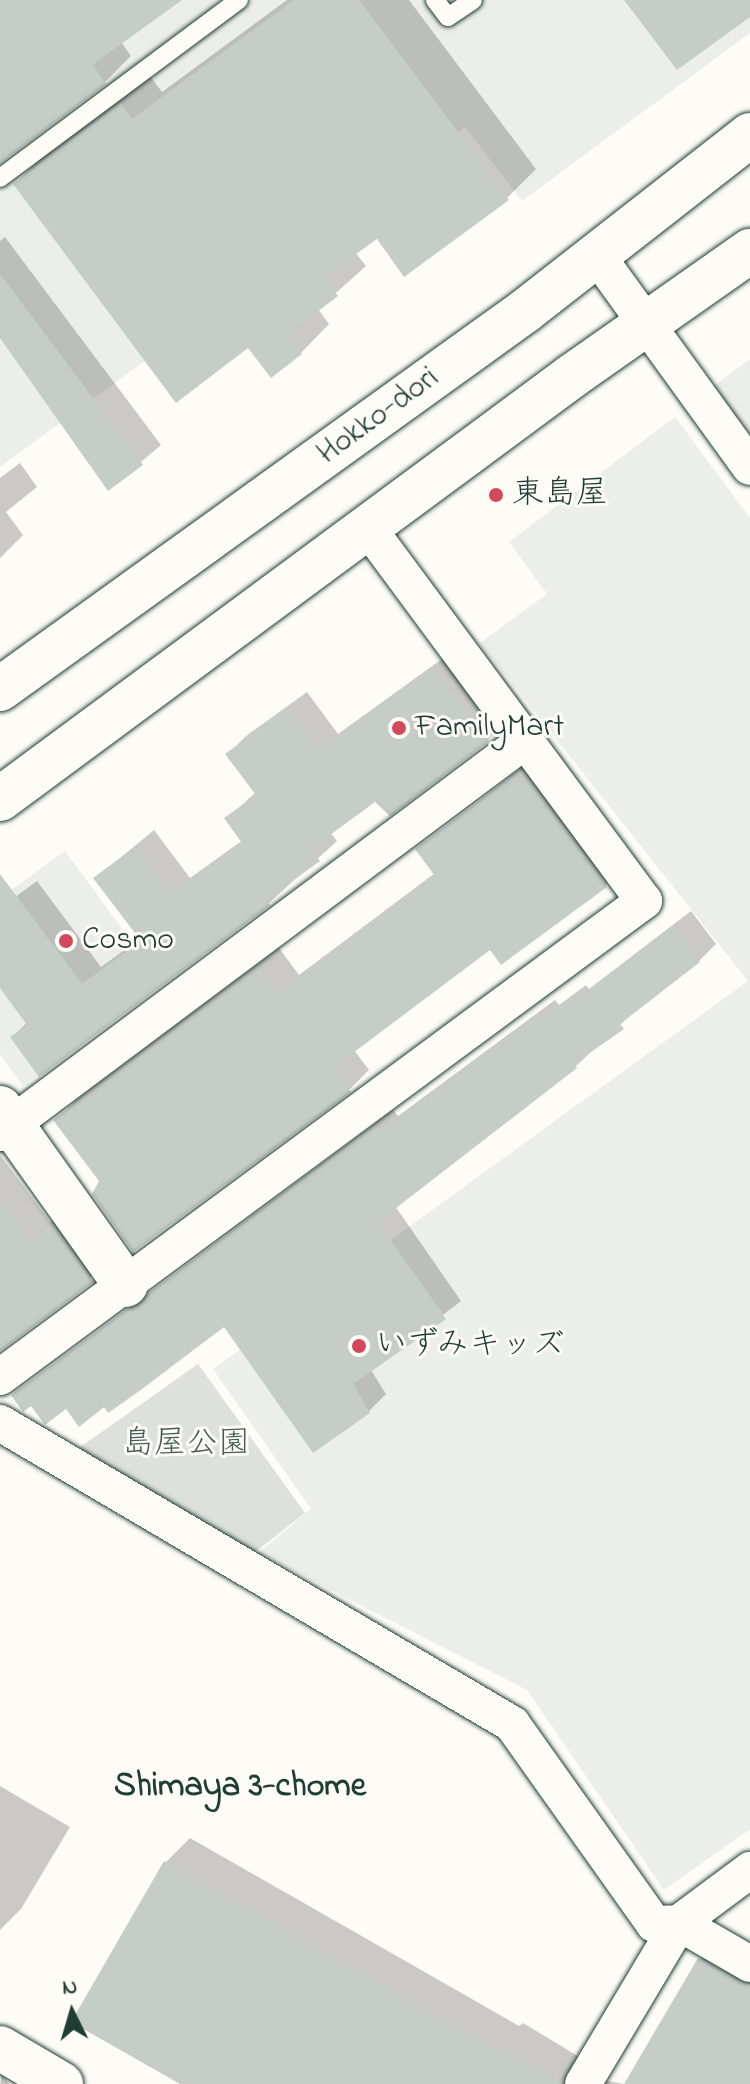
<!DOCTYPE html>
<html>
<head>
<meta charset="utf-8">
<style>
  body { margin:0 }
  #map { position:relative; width:750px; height:2084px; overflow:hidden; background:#fdfcf7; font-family:"Indie Flower","Klee One",sans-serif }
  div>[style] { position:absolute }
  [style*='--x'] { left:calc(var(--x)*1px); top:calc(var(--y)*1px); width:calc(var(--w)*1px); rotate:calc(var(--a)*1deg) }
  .built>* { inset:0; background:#eceee9 }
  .green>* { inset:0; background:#dde0db }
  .shadow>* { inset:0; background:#0003 }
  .building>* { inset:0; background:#c6cdc7 }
  .roads { filter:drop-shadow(0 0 2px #1f3d34) drop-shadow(0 0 2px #1f3d34) }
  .service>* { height:18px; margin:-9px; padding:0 9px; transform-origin:9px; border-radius:9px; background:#fdfcf7 }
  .minor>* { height:36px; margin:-18px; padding:0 18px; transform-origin:18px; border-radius:18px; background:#fdfcf7 }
  .tertiary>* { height:44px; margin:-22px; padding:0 22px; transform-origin:22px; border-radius:22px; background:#fdfcf7 }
  .primary>* { height:44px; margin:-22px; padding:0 22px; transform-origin:22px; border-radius:22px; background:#fdfcf7 }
  .dots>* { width:22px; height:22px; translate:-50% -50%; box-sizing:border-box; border:4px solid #fdfcf7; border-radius:50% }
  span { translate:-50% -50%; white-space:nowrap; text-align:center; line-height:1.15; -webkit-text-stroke:6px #fdfcf7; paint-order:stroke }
  .street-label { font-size:32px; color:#1f3d34 }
  .poi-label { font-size:32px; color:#1f3d34 }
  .left { translate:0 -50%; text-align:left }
  .park-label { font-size:32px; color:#455e55 }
  .neighbourhood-label { font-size:34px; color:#1f3d34; font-weight:700 }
  .north { position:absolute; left:32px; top:1972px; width:80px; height:80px; -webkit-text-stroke:6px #fdfcf7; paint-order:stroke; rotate:355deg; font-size:22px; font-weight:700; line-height:32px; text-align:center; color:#1f3d34 }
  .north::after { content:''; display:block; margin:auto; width:28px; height:36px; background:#1f3d34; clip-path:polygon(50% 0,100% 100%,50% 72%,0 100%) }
</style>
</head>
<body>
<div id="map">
  <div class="built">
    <i style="clip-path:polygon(0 0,750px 0,750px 33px,522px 201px,465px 127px,0 467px)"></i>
    <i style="clip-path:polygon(750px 359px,750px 443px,710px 389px)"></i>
    <i style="clip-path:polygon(675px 417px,750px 518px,750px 1829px,664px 1890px,527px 1690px,258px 1553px,311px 1509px,213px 1369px,748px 981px,480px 643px,547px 594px,509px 542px)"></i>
    <i style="clip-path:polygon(65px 851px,162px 983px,23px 1086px,0 1055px,0 898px)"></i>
  </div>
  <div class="green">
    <i style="clip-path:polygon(198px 1364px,305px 1513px,254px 1553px,79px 1448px)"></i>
  </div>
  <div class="shadow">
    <i style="clip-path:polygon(0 0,179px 0,121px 42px,131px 56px,105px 82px,0 161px)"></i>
    <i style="clip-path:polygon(287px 0,409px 0,536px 169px,507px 198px,377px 236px,355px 252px,366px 266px,318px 309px,329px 324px,301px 353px,249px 346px,15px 184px,44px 155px,150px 76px,162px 92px)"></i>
    <i style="clip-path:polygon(5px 237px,161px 445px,109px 489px,0 337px,0 241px)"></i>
    <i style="clip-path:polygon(20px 463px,37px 487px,6px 512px,23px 535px,0 558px,0 478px)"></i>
    <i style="clip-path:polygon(453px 651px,506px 721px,488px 740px,375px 799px,330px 832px,337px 841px,269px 903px,12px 1037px,28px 1022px,0 984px,0 908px,37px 881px,101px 967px,141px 938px,96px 878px,154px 830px,190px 878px,243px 840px,227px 819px,256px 792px,228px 754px,246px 736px,307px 692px,338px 734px)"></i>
    <i style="clip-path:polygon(535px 757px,626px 865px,606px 885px,501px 962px,490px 948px,354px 1050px,369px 1070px,349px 1090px,102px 1181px,56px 1121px,76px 1100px,279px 948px,299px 975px,435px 873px,418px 849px)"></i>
    <i style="clip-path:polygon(691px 911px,716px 944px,699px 961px,638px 1008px,576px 1066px,395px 1206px,461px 1301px,371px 1370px,386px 1394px,369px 1411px,313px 1451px,224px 1324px,104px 1404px,32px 1403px,13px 1395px,393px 1110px,398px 1116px,555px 1000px,559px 1005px,586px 985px,589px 989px)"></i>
    <i style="clip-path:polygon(0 1155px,50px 1222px,72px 1206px,111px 1261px,0 1349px)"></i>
    <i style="clip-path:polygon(0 1786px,70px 1827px,21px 1909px,0 1930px)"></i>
    <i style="clip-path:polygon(190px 1838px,519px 2026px,523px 2023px,586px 2061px,597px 2079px,624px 2084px,184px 2084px,165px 1863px)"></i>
    <i style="clip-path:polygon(724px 1935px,750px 1950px,750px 2084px,626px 2084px,700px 1960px)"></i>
    <i style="clip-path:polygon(2px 2074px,9px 2084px,0 2084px)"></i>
  </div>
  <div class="building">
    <i style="clip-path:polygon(0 0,182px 0,92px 65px,106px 84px,0 163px)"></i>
    <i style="clip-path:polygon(294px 0,359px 0,509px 200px,404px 277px,377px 239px,324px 277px,338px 296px,287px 335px,302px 354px,271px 378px,248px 348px,176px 403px,13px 184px,121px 103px,132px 119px)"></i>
    <i style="clip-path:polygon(624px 0,750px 0,750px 17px,677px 70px)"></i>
    <i style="clip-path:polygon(0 274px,143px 465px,108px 491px,0 338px)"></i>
    <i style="clip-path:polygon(433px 668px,489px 741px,390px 816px,375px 802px,311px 849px,320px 861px,266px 900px,270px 905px,39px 1077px,10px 1037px,27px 1025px,0 988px,0 874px,82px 984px,141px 941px,93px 878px,135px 847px,171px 895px,242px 843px,224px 818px,256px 795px,225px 754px,288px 708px,319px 751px)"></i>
    <i style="clip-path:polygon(514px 775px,521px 785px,528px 780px,607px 887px,501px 965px,490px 950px,333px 1068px,351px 1092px,133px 1252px,92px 1194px,99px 1181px,53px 1120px,258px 967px,278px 993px,435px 876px,415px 849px)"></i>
    <i style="clip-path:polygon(673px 926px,700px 962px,620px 1024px,624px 1029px,574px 1064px,577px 1068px,378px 1222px,446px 1319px,353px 1384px,370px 1413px,313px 1453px,224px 1327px,138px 1392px,108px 1413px,104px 1407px,79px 1427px,66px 1409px,45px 1425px,31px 1406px,23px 1412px,11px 1395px,126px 1310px,141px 1305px,149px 1293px,376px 1125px,380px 1131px,537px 1015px,541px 1020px,568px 1000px,571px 1004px)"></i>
    <i style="clip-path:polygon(0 1200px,30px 1240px,52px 1224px,93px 1282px,0 1351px)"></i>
    <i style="clip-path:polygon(164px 1861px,495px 2050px,497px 2046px,561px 2084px,180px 2084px,71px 2022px)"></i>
    <i style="clip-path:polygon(698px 1958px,750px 1985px,750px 2084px,624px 2084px)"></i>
  </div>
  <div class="roads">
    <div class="service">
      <i style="--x:435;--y:0;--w:21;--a:53"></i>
      <i style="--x:448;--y:17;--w:30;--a:-34"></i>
      <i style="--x:0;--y:178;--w:298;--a:-36.7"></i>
    </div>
    <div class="minor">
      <i style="--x:598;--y:257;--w:259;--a:54.1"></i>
      <i style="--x:0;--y:1133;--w:657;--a:-36.77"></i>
      <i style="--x:0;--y:1377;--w:801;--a:-36.47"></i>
      <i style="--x:644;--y:901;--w:462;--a:-126.5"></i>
      <i style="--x:0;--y:1423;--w:594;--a:30.45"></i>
      <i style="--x:512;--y:1724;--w:245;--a:54.6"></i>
      <i style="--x:654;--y:1924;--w:25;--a:-2"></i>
      <i style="--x:679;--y:1923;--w:82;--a:30"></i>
      <i style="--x:583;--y:2084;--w:187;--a:-59.2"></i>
      <i style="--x:679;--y:1923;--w:89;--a:-36.7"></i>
    </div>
    <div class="tertiary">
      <i style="--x:0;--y:1108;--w:217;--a:54.6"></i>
      <i style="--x:0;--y:2048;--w:71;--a:30.5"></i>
    </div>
    <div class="primary">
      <i style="--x:0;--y:689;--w:647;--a:-35.75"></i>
      <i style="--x:525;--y:311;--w:286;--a:-38"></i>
      <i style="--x:0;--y:799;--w:711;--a:-36.48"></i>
      <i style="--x:572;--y:376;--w:218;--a:-35.1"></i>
    </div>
  </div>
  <div class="dots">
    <i style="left:496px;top:495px;background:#d1495b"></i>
    <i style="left:399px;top:728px;background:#d1495b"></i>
    <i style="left:66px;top:941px;background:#d1495b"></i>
    <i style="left:359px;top:1346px;background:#d1495b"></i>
  </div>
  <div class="street-label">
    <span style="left:379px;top:417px;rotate:-36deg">Hokko-dori</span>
  </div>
  <div class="poi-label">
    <span class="left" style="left:512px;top:495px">東島屋</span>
    <span class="left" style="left:415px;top:728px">FamilyMart</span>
    <span class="left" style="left:82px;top:941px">Cosmo</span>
    <span class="left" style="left:375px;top:1346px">いずみキッズ</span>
  </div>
  <div class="park-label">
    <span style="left:186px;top:1445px">島屋公園</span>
  </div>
  <div class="neighbourhood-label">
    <span style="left:240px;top:1788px">Shimaya 3-chome</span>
  </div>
  <div class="north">N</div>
</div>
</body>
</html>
